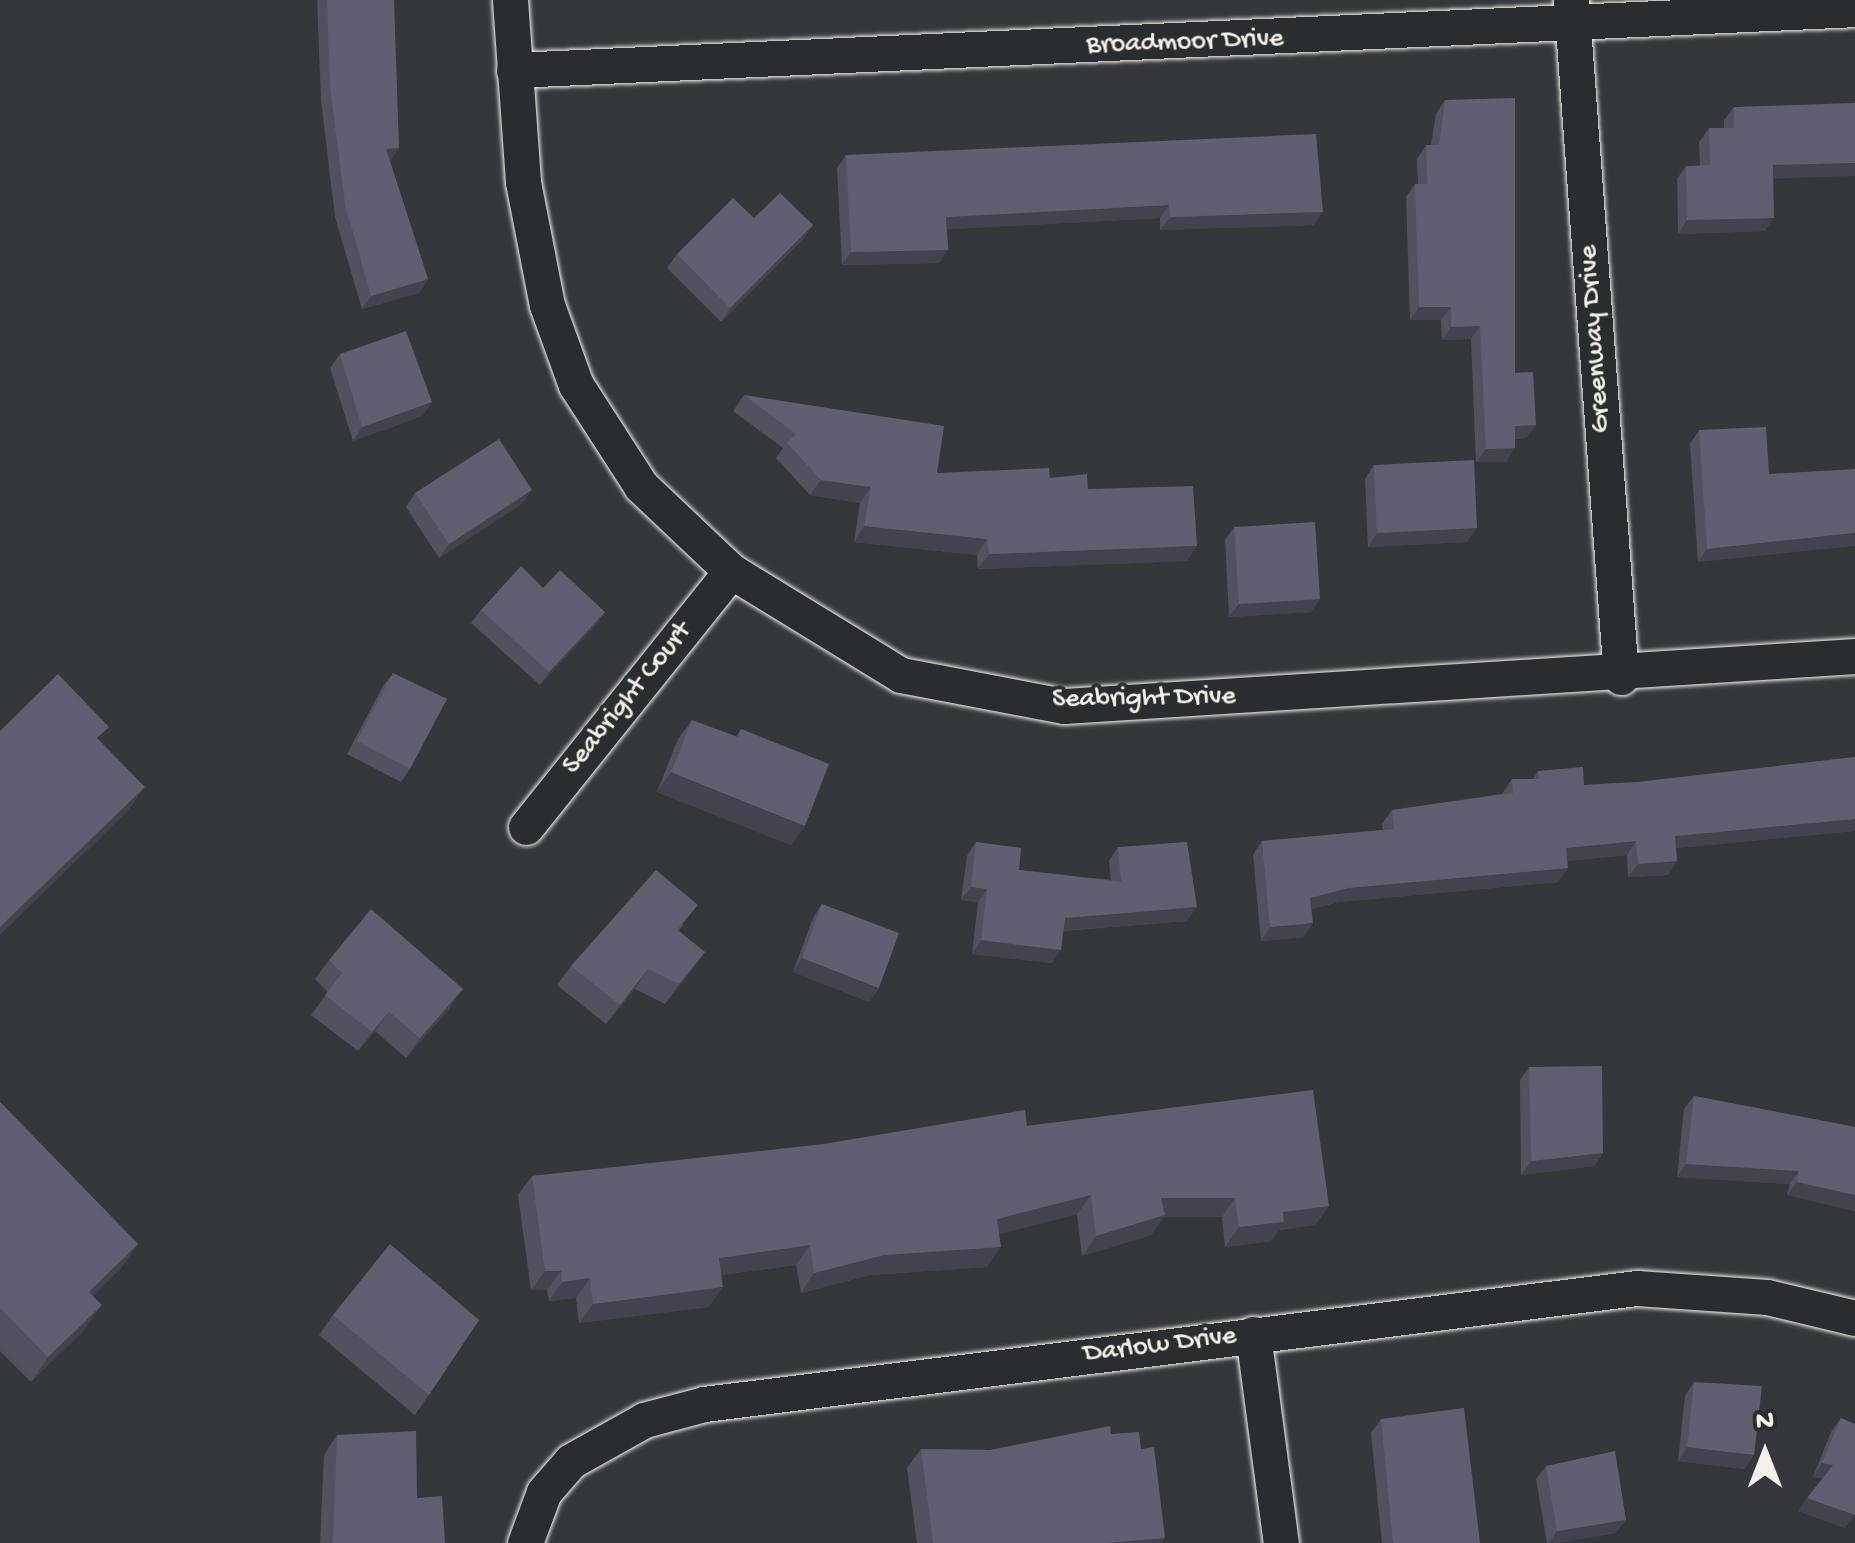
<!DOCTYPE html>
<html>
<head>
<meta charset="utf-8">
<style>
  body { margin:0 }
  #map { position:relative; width:1855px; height:1543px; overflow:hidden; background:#35373b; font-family:"Gochi Hand",sans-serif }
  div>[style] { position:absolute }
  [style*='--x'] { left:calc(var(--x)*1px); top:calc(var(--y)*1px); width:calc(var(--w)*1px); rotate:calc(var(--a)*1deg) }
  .roads { filter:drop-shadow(0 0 2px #f4f1e8) drop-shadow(0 0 2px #f4f1e8) }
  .street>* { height:35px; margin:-17.5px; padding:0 17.5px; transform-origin:17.5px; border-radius:17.5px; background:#2a2d2e }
  .wall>* { inset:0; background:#535160 }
  .shaded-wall>* { inset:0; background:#43424e }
  .building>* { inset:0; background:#605e70 }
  span { translate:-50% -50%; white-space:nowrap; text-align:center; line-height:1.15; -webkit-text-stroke:8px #2a2d2e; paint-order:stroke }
  .street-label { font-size:28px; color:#f4f1e8 }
  .north { position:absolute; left:1715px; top:1403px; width:100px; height:100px; -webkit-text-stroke:8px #2a2d2e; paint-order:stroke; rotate:0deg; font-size:28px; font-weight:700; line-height:40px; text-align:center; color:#f4f1e8 }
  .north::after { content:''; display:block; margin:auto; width:35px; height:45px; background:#f4f1e8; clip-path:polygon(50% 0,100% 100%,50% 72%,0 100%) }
</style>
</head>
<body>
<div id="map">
  <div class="roads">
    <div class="street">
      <i style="--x:510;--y:0;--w:182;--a:85.9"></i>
      <i style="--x:523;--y:182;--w:125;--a:79"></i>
      <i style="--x:547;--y:305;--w:85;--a:70.1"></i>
      <i style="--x:576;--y:385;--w:120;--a:57.2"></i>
      <i style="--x:641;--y:486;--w:124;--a:43.4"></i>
      <i style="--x:731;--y:571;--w:199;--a:31.5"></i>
      <i style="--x:901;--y:675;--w:166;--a:10.8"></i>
      <i style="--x:1064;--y:706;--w:793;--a:-3.62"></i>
      <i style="--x:1571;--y:0;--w:679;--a:85.78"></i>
      <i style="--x:514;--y:70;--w:1342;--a:-2.6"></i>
      <i style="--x:526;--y:827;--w:328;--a:-51.3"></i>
      <i style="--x:1253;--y:1334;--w:211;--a:82.4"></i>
      <i style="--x:525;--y:1543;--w:54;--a:-69.6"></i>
      <i style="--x:544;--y:1492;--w:41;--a:-48.9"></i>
      <i style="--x:571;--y:1461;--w:84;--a:-29.3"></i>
      <i style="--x:644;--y:1420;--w:62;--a:-14.9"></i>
      <i style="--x:704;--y:1404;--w:940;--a:-7.09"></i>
      <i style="--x:1637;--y:1288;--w:130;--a:4"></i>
      <i style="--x:1767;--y:1297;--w:90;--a:13.4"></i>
    </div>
  </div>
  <div class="wall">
    <i style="clip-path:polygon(317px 0,394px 0,390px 161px,428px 279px,419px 293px,362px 309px,335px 217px,321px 100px)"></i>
    <i style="clip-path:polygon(1445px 100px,1515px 373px,1536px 425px,1526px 438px,1515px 439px,1506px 462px,1476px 462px,1471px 339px,1442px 340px,1441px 320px,1410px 320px,1406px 197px,1415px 184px,1418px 184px,1417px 159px,1426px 145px,1431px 145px,1436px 114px)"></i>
    <i style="clip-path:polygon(1734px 107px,1773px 178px,1765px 231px,1678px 234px,1677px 179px,1686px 166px,1700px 166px,1699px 142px,1709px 128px,1724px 128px,1724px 120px)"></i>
    <i style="clip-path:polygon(846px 155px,1314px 225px,1160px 230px,1160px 218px,947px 229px,948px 250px,939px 263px,842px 265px,837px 168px)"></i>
    <i style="clip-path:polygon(813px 225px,803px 239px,721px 322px,667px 268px,677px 254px)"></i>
    <i style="clip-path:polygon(340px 354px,432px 402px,422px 416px,353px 441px,330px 368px)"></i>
    <i style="clip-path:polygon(744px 395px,937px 473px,1050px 478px,1088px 489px,1187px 561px,978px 569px,977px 555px,854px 542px,860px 503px,810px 495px,776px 458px,783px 448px,733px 411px)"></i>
    <i style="clip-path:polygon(1699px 430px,1769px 474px,1698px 562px,1690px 444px)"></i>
    <i style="clip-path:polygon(1374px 465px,1467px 542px,1368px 547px,1365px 479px)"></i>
    <i style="clip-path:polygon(415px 493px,523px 503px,439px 558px,406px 507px)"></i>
    <i style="clip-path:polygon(1234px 527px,1320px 599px,1311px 612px,1229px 617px,1225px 540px)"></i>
    <i style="clip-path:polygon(543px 588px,605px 612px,596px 625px,540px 685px,471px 623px,481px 610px)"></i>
    <i style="clip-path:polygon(393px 673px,410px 769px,401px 782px,347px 754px,383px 686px)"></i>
    <i style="clip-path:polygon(692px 720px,736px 737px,741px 729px,805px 826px,791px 845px,657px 792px,678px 739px)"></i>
    <i style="clip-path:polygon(1855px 757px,1855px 831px,1676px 848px,1677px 861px,1668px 875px,1628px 877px,1627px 855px,1567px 861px,1558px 882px,1339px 902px,1311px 909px,1304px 937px,1261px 941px,1253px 855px,1262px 841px,1383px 830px,1382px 824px,1392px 810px,1502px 794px,1512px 779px,1533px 779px,1538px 771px,1584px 785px,1638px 782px)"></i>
    <i style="clip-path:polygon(976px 842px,1019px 870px,1111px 880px,1109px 861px,1118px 847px,1187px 921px,1063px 931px,1052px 963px,972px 954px,978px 902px,961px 900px,967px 856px)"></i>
    <i style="clip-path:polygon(822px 904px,879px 988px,869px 1002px,793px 972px,813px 918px)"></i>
    <i style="clip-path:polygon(684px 924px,679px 931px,705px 952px,665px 1004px,635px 989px,606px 1024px,557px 985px,571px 966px)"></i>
    <i style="clip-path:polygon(329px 960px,449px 1009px,406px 1058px,375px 1031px,358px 1051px,311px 1015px,328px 992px,315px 979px)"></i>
    <i style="clip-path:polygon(1529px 1067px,1603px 1153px,1594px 1166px,1521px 1175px,1520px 1080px)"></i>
    <i style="clip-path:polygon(1694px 1096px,1855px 1127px,1855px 1211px,1787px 1195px,1790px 1184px,1677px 1177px,1684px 1109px)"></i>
    <i style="clip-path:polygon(0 1102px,138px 1244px,120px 1269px,93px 1296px,84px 1330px,31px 1382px,0 1351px)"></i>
    <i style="clip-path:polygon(1027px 1126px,1329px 1206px,1315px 1225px,1279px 1230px,1271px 1241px,1225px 1247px,1222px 1217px,1164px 1217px,1151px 1235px,1082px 1256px,1077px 1214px,999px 1234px,987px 1267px,870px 1275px,801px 1293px,796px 1265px,721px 1275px,709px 1307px,579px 1323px,576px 1298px,549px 1301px,547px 1290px,531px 1290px,518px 1195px,532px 1176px)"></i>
    <i style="clip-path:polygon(333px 1315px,479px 1320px,415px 1415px,319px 1335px)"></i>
    <i style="clip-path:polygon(1694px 1382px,1745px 1469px,1678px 1461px,1685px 1396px)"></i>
    <i style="clip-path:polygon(1841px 1418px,1845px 1528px,1798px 1511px,1823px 1478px,1813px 1477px,1831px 1432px)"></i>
    <i style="clip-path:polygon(1381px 1419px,1480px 1543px,1382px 1543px,1371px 1433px)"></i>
    <i style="clip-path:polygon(1111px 1434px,1141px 1449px,1161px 1543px,917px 1543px,907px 1468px,921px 1449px,990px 1450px)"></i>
    <i style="clip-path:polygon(337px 1435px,417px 1498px,445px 1543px,320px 1543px,324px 1455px)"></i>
    <i style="clip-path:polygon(1546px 1466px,1616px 1533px,1558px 1543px,1547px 1543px,1536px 1479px)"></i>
  </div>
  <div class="shaded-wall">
    <i style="clip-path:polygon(399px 148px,390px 162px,386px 149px)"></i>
    <i style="clip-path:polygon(1855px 163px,1855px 176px,1763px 179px,1773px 165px)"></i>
    <i style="clip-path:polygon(1169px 205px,1160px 218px,936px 230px,946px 217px)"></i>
    <i style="clip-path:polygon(1323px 212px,1314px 225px,1160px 230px,1170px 217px)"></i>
    <i style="clip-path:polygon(1774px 218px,1765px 231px,1678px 234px,1687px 220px)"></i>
    <i style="clip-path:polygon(813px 225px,803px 239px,721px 322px,730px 308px)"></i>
    <i style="clip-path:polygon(948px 250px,939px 263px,842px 265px,851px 252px)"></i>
    <i style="clip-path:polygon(428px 279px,419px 293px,362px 309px,371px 296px)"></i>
    <i style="clip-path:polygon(1419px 307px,1451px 307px,1441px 320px,1410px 320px)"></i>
    <i style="clip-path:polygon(1480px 326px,1471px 339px,1442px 340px,1451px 327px)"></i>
    <i style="clip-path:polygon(432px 402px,422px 416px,353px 441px,362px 427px)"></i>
    <i style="clip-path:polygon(1536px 425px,1526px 438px,1506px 439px,1515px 426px)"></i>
    <i style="clip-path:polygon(1515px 448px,1506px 462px,1476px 462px,1486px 449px)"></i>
    <i style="clip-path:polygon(821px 480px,871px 487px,860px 503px,810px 495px)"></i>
    <i style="clip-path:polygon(532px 490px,523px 503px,439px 558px,449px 544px)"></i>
    <i style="clip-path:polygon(864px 526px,987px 539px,977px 555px,854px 542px)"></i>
    <i style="clip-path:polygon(1477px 528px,1467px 542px,1368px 547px,1377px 533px)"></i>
    <i style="clip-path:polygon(1855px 533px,1855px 546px,1698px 562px,1707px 549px)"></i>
    <i style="clip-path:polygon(1197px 546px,1187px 561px,978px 569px,989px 554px)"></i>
    <i style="clip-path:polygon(1320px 599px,1311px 612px,1229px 617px,1239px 604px)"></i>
    <i style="clip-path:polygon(605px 612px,596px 625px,540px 685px,549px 672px)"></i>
    <i style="clip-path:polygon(671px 772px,805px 826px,791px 845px,657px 792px)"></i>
    <i style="clip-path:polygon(145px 787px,127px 812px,0 935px,0 927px)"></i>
    <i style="clip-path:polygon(1855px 819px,1855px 831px,1666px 849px,1675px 836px)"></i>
    <i style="clip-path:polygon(1636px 841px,1627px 855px,1557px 862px,1566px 848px)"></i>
    <i style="clip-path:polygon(1677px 861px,1668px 875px,1628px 877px,1638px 864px)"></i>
    <i style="clip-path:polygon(1568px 868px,1558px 882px,1339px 902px,1301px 911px,1310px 898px,1348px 888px)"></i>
    <i style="clip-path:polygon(971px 887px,987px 889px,978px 902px,961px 900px)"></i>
    <i style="clip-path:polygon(1197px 907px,1187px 921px,1056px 931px,1065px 918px)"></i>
    <i style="clip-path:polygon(1313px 923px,1304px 937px,1261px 941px,1270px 927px)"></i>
    <i style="clip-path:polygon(981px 940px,1061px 950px,1052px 963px,972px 954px)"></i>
    <i style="clip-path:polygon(705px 952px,691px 972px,665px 1004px,679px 984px)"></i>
    <i style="clip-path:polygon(802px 958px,879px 988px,869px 1002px,793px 972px)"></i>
    <i style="clip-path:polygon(648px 969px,635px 989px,606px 1024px,620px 1005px)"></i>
    <i style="clip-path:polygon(463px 989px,449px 1009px,406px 1058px,420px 1038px)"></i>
    <i style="clip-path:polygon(389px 1012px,375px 1031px,358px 1051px,372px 1032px)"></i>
    <i style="clip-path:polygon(1603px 1153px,1594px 1166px,1521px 1175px,1531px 1161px)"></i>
    <i style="clip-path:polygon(1686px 1164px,1799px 1171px,1790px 1184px,1677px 1177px)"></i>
    <i style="clip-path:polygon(1797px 1182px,1855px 1195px,1855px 1211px,1787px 1195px)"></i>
    <i style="clip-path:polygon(1091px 1195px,1077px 1214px,983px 1238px,997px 1219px)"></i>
    <i style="clip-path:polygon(1161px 1198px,1235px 1198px,1222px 1217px,1164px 1217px,1151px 1235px,1082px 1256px,1096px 1236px)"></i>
    <i style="clip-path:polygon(1329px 1206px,1315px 1225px,1279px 1230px,1271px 1241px,1225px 1247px,1239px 1227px,1283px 1212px)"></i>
    <i style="clip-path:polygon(138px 1244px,120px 1269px,71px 1317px,89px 1292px)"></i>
    <i style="clip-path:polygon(810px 1245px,796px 1265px,705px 1277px,719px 1258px)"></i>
    <i style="clip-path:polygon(1001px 1247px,987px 1267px,870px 1275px,801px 1293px,814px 1273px,884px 1255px)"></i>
    <i style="clip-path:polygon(545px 1271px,561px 1271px,547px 1290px,531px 1290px)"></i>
    <i style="clip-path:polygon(590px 1278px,576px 1298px,549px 1301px,562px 1282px)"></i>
    <i style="clip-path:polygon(723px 1287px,709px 1307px,579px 1323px,593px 1304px)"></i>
    <i style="clip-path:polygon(102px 1305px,84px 1330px,31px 1382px,48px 1357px)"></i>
    <i style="clip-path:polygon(1687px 1447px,1754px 1455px,1745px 1469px,1678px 1461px)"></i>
    <i style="clip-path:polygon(1822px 1463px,1833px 1465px,1824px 1478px,1813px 1477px)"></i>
    <i style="clip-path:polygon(1807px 1498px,1855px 1515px,1845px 1528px,1798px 1511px)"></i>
    <i style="clip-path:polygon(1626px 1520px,1616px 1533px,1558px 1543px,1549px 1543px,1557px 1531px)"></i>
    <i style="clip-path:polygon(1165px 1538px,1161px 1543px,1106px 1543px)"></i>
  </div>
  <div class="building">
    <i style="clip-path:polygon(327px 0,394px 0,399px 148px,386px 149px,428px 279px,371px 296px,345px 204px,330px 87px)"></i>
    <i style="clip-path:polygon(1515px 98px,1515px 373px,1533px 372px,1536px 425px,1515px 426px,1515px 448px,1486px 449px,1480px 326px,1451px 327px,1451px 307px,1419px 307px,1415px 184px,1427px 184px,1426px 145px,1439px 145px,1445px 100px)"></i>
    <i style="clip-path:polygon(1855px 103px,1855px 163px,1773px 165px,1774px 218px,1687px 220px,1686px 166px,1710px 165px,1709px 128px,1734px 128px,1734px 107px)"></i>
    <i style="clip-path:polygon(1316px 134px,1323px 212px,1170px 217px,1169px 205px,946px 217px,948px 250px,851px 252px,846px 155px)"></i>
    <i style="clip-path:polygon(780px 193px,813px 225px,730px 308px,677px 254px,733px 198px,754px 218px)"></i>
    <i style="clip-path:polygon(406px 331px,432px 402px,362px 427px,340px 354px)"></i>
    <i style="clip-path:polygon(744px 395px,944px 426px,937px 473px,1049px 468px,1050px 478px,1087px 474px,1088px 489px,1193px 486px,1197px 546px,989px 554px,987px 539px,864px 526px,871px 487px,821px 480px,787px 443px,796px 434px)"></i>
    <i style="clip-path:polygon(1766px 427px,1769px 474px,1855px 469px,1855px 533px,1707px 549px,1699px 430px)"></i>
    <i style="clip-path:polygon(499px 439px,532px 490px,449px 544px,415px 493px)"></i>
    <i style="clip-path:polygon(1474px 460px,1477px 528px,1377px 533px,1374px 465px)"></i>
    <i style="clip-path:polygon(1315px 522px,1320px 599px,1239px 604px,1234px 527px)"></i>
    <i style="clip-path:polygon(521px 566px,543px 588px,560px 570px,605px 612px,549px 672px,481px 610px)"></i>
    <i style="clip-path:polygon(393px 673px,447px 699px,410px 769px,357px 741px)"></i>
    <i style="clip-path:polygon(58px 674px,109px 727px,97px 738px,145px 787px,0 927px,0 731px)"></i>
    <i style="clip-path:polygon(692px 720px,738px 737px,741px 729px,829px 764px,805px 826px,671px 772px)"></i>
    <i style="clip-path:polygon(1855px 757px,1855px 819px,1675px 836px,1677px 861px,1638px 864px,1636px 841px,1566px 848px,1568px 868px,1348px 888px,1310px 898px,1313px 923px,1270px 927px,1262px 841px,1394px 829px,1392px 810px,1513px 793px,1512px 779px,1539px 779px,1538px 771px,1583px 767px,1584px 785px,1638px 782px)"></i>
    <i style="clip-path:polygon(976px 842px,1021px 848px,1019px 870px,1121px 882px,1118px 847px,1187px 842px,1197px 907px,1065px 918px,1061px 950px,981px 940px,987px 889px,971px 887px)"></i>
    <i style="clip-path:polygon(656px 870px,698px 905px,677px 930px,705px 952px,679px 984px,648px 969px,620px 1005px,571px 966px)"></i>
    <i style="clip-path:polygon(822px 904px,899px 933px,879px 988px,802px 958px)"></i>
    <i style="clip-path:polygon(371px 909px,463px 989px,420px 1038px,389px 1012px,372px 1032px,325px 995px,342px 973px,329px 960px)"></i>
    <i style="clip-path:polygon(1602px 1066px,1603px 1153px,1531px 1161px,1529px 1067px)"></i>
    <i style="clip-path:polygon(1313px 1090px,1329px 1206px,1283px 1212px,1284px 1222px,1239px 1227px,1235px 1198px,1161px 1198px,1165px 1215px,1096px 1236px,1091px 1195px,997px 1219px,1001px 1247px,884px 1255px,814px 1273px,810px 1245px,719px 1258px,723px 1287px,593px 1304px,590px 1278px,562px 1282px,561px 1271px,545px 1271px,532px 1176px,824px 1144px,1025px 1110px,1027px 1126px)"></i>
    <i style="clip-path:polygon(1694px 1096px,1855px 1127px,1855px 1195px,1797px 1182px,1799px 1171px,1686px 1164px)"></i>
    <i style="clip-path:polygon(0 1102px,138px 1244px,89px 1292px,102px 1305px,48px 1357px,0 1308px)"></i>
    <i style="clip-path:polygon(390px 1244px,479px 1320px,429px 1395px,333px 1315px)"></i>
    <i style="clip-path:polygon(1694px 1382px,1762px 1386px,1754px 1455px,1687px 1447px)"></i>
    <i style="clip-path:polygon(1464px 1408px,1480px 1543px,1393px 1543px,1381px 1419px)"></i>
    <i style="clip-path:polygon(1841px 1418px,1855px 1424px,1855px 1515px,1807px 1498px,1833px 1465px,1822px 1463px)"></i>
    <i style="clip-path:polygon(1110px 1426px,1111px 1434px,1139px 1432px,1141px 1449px,1154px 1447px,1165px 1538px,1106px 1543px,933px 1543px,921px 1449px,990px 1450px)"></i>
    <i style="clip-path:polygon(416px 1431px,417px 1498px,442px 1496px,445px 1543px,333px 1543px,337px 1435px)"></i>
    <i style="clip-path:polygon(1615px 1451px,1626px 1520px,1557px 1531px,1546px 1466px)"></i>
  </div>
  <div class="street-label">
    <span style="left:1185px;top:43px;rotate:-2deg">Broadmoor Drive</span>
    <span style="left:1596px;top:339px;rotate:-94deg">Greenway Drive</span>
    <span style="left:628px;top:699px;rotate:-51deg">Seabright Court</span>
    <span style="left:1144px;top:699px;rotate:-1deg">Seabright Drive</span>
    <span style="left:1160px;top:1346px;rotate:-7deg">Darlow Drive</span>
  </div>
  <div class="north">N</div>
</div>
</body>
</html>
